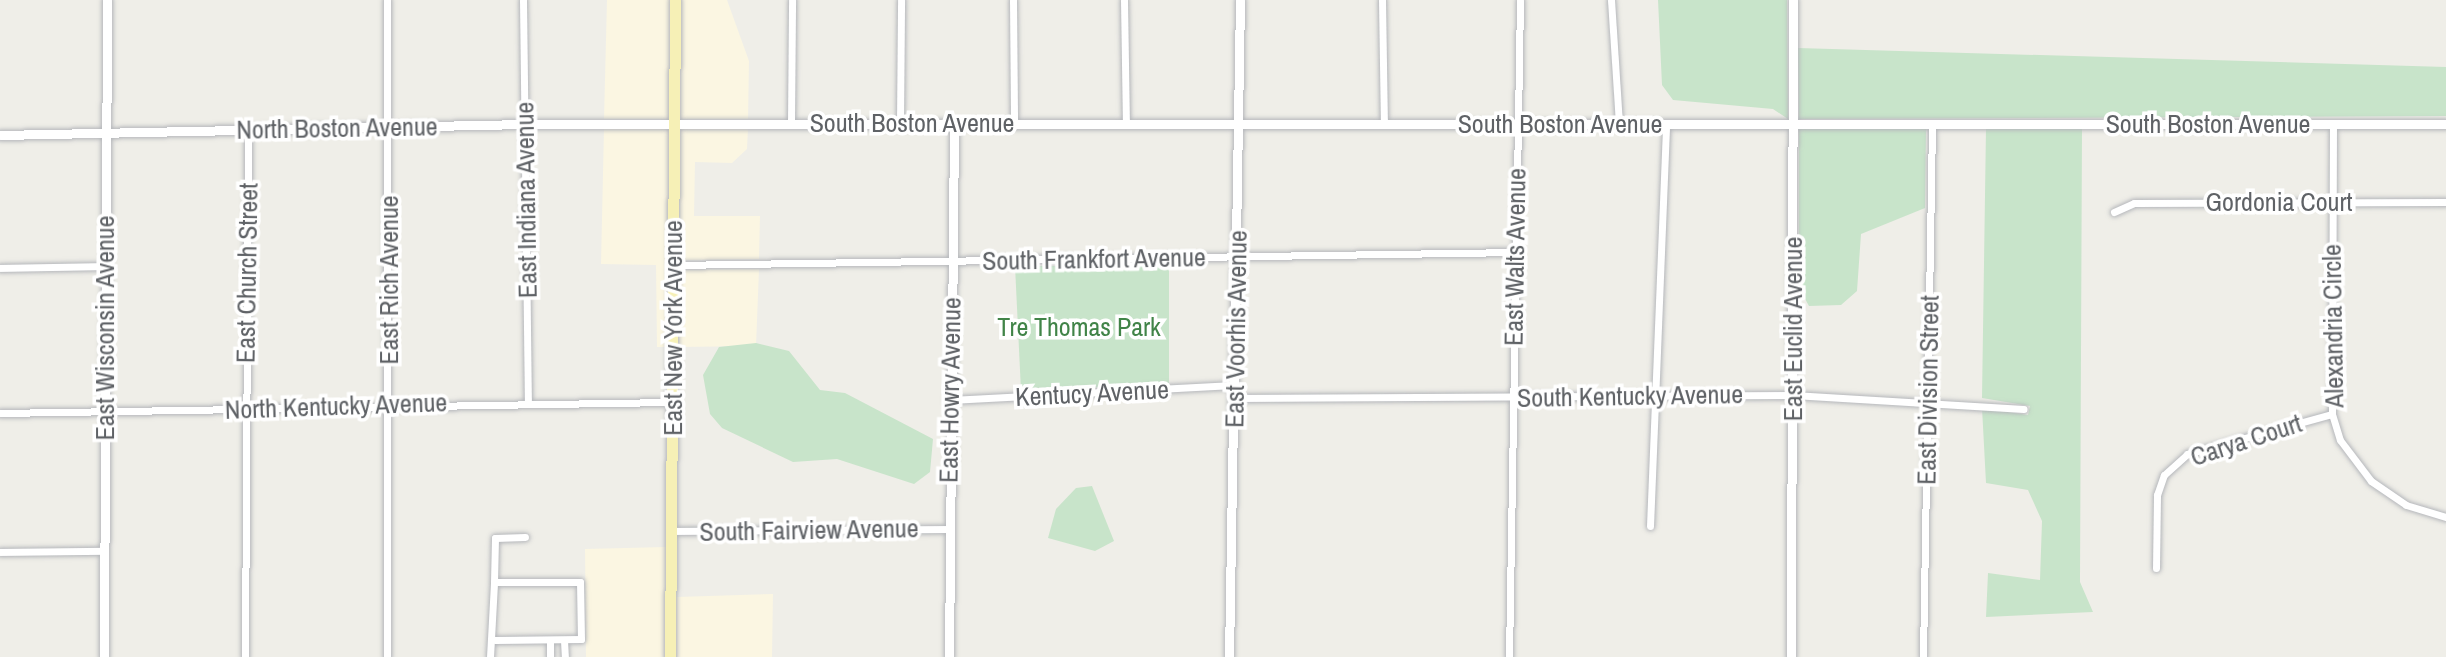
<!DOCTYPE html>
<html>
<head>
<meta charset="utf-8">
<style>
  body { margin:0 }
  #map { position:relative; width:2446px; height:657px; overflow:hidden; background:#efeee8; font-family:"Archivo Narrow",sans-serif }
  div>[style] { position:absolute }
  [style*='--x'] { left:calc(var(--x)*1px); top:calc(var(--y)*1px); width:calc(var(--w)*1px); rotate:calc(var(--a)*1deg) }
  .commercial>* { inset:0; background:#fbf6e2 }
  .green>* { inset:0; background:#c8e4ca }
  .roads { filter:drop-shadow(0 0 2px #b5b7bb) drop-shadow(0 0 2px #b5b7bb) }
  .minor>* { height:7px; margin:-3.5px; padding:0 3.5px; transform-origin:3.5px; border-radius:3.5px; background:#fff }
  .tertiary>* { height:9px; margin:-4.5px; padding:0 4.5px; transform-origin:4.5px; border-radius:4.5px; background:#fff }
  .primary>* { height:11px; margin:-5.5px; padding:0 5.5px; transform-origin:5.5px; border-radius:5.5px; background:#f6f0b6 }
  span { translate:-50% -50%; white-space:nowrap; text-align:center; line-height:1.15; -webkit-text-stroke:7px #fff; paint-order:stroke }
  .street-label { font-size:26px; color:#5f6266 }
  .park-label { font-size:26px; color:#418448 }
</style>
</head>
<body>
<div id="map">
  <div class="commercial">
    <i style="clip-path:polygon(607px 0,670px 0,669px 119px,604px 119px)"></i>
    <i style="clip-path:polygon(681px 0,727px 0,749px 61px,748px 119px,680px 119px)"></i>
    <i style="clip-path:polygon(604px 128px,669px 128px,667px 347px,657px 347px,656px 265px,601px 264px)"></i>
    <i style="clip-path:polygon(680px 128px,748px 128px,747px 149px,732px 163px,695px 162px,694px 216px,760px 216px,759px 259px,679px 260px)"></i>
    <i style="clip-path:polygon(759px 269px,756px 346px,678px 347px,678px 270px)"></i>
    <i style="clip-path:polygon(666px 547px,665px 657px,586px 657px,585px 549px)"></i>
    <i style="clip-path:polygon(676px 586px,677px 597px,773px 594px,772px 657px,676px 657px)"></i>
  </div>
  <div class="green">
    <i style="clip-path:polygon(1658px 0,1787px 0,1788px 119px,1773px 109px,1673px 100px,1662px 85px)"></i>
    <i style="clip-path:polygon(1798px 48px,2446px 67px,2446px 116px,1799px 119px)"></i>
    <i style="clip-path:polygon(1799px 128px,1926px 128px,1925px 208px,1861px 234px,1857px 291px,1841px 305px,1809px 306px,1799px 288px)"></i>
    <i style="clip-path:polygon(1986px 128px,2082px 128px,2080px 582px,2093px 612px,1986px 617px,1988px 573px,2040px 580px,2042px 521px,2028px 490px,1986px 483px,1982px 408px,2028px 415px,2030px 406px,1982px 398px)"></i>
    <i style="clip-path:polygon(1015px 266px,1169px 266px,1169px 384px,1021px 391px)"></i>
    <i style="clip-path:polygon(756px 343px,789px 351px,820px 390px,845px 393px,933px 439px,930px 472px,914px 484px,837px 459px,793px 462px,722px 428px,710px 414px,703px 375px,719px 347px)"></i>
    <i style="clip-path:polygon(1092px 486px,1114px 541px,1095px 551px,1048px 538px,1056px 509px,1076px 488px)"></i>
  </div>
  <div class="roads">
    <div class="minor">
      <i style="--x:387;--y:0;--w:657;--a:90"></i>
      <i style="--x:523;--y:0;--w:400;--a:89.3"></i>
      <i style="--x:1013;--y:0;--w:123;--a:89.5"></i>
      <i style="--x:1124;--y:0;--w:123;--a:89.1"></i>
      <i style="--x:1382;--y:0;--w:123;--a:89.1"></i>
      <i style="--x:1611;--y:0;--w:124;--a:86.3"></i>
      <i style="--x:791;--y:123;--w:123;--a:-89.5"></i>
      <i style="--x:900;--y:123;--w:123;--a:-89.5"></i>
      <i style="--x:2333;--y:124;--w:290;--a:90.2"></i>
      <i style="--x:2332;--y:414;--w:27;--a:73"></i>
      <i style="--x:2340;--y:440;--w:51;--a:52.9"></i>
      <i style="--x:2371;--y:481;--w:42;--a:34.4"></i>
      <i style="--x:2406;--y:505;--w:42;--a:16.7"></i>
      <i style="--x:2114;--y:212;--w:22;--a:-24"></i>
      <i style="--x:2134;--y:203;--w:312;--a:-0.2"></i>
      <i style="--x:673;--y:265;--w:842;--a:-0.88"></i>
      <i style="--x:0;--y:268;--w:105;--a:-1.1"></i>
      <i style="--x:1234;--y:398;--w:559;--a:-0.31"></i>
      <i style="--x:1793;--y:395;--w:231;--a:3.5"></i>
      <i style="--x:949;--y:400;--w:286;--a:-3"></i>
      <i style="--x:0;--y:413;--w:672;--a:-0.94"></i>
      <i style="--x:1650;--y:526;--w:402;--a:-87.7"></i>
      <i style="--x:671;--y:531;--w:276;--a:-0.4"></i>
      <i style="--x:0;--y:552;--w:104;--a:-0.6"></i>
      <i style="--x:2156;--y:568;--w:73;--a:-89.2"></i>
      <i style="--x:2157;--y:495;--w:21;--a:-71"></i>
      <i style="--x:2164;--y:475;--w:31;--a:-42"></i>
      <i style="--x:2187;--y:454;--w:150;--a:-15.4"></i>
      <i style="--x:494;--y:582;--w:44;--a:-88.7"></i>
      <i style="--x:495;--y:538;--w:30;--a:-2"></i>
      <i style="--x:550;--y:640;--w:17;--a:90"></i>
      <i style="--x:564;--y:640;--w:17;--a:87"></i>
      <i style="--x:245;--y:657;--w:527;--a:-89.67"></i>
      <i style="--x:490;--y:657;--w:75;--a:-86.9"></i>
      <i style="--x:494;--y:582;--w:86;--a:0"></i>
      <i style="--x:580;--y:582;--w:57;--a:89"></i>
      <i style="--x:581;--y:639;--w:86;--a:179.3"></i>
      <i style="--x:1509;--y:657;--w:657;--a:-89.04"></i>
      <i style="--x:1923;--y:657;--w:533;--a:-89.03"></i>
    </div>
    <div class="tertiary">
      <i style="--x:0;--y:135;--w:525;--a:-1.2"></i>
      <i style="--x:525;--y:124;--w:1921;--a:0"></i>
      <i style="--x:104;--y:657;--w:657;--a:-89.74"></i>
      <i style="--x:949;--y:657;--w:534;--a:-89.46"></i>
      <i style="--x:1229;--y:657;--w:657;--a:-89.04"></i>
      <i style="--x:1791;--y:657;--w:657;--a:-89.83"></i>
    </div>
    <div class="primary">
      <i style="--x:670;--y:657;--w:657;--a:-89.56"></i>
    </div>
  </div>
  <div class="street-label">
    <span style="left:912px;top:123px">South Boston Avenue</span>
    <span style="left:1560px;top:124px">South Boston Avenue</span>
    <span style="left:2208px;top:124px">South Boston Avenue</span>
    <span style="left:337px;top:128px;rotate:-1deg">North Boston Avenue</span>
    <span style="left:526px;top:200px;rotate:-91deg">East Indiana Avenue</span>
    <span style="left:2279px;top:202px">Gordonia Court</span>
    <span style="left:1515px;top:257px;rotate:-89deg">East Walts Avenue</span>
    <span style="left:1094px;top:259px;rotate:-1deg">South Frankfort Avenue</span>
    <span style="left:247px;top:273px;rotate:-89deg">East Church Street</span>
    <span style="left:389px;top:280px;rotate:-90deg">East Rich Avenue</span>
    <span style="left:2333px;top:326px;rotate:-91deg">Alexandria Circle</span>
    <span style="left:105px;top:328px;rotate:-90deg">East Wisconsin Avenue</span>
    <span style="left:673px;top:328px;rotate:-90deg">East New York Avenue</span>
    <span style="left:1236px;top:329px;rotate:-89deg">East Voorhis Avenue</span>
    <span style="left:1793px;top:329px;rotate:-90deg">East Euclid Avenue</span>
    <span style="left:950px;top:390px;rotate:-89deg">East Howry Avenue</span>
    <span style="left:1928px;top:390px;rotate:-89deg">East Division Street</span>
    <span style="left:1092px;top:393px;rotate:-3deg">Kentucy Avenue</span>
    <span style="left:1630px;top:396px;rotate:-1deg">South Kentucky Avenue</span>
    <span style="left:336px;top:406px;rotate:-2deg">North Kentucky Avenue</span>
    <span style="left:2246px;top:440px;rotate:-18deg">Carya Court</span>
    <span style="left:809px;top:530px;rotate:-1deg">South Fairview Avenue</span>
  </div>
  <div class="park-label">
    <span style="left:1079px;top:327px">Tre Thomas Park</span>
  </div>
</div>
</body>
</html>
